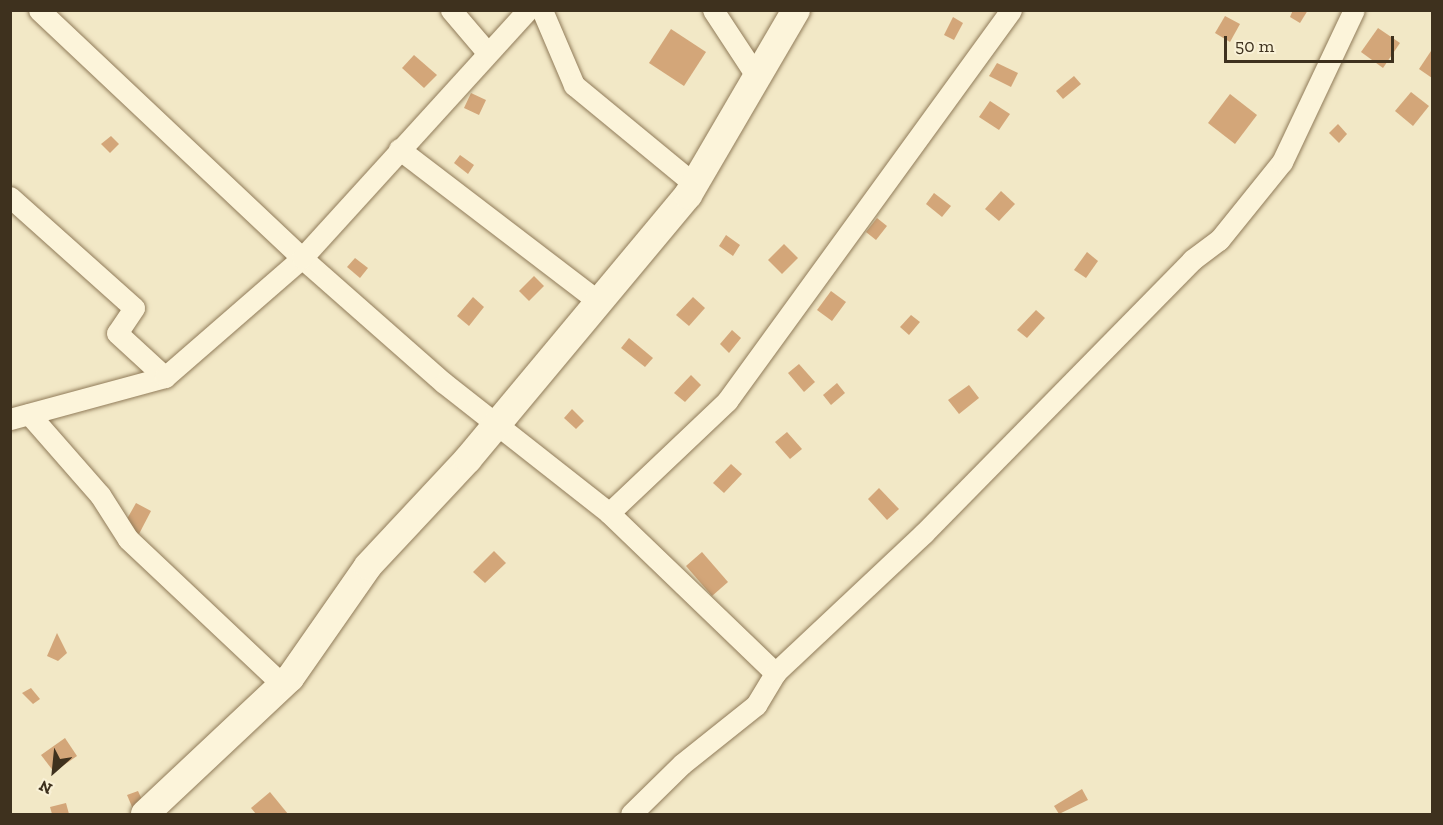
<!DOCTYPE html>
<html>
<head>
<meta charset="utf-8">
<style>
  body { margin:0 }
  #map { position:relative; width:1443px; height:825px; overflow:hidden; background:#f2e8c6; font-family:"Zilla Slab",serif }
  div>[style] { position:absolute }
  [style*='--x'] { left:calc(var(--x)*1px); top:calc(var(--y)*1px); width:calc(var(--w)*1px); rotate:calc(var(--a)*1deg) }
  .building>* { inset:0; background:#d3a679 }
  .roads { filter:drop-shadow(0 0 2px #907b59) drop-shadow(0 0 2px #907b59) }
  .street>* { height:21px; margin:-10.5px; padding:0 10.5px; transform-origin:10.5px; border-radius:10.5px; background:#fcf4da }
  .secondary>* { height:28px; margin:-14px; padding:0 14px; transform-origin:14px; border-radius:14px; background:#fcf4da }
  span { translate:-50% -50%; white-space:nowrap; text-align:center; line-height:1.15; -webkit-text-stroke:6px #f9f1d6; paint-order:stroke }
  .frame { position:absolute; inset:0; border:12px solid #3e311e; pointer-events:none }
  .north { position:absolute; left:24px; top:741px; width:60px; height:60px; -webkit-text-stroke:4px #f9f1d6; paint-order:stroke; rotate:207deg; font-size:16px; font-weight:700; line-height:24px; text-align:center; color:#3e311e }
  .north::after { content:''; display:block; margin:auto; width:21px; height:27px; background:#3e311e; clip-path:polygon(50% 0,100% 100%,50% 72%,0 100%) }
  .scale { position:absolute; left:1224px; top:36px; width:170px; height:27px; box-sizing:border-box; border:3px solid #3e311e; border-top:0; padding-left:8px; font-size:18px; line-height:21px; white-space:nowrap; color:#3e311e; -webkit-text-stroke:4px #f9f1d6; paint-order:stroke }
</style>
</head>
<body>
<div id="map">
  <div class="building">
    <i style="clip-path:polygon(1293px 10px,1308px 10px,1300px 23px,1290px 17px)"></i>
    <i style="clip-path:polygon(1225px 16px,1240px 24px,1230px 42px,1215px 33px)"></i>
    <i style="clip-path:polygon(953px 17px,963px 23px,954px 40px,944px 35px)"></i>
    <i style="clip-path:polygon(1378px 28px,1400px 43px,1383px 68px,1361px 52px)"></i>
    <i style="clip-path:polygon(671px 29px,706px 52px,684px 86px,649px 63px)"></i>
    <i style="clip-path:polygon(1431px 51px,1432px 52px,1432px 78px,1419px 69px)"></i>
    <i style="clip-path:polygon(414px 55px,437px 75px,424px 88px,402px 68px)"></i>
    <i style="clip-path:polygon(997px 63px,1018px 73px,1011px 87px,989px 76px)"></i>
    <i style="clip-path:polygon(1074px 76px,1081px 84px,1063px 99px,1056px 91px)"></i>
    <i style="clip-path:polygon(1411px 92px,1429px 106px,1413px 126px,1395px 111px)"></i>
    <i style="clip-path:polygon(471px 93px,486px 100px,479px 115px,464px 108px)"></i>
    <i style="clip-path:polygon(1230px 94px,1257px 115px,1235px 144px,1208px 123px)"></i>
    <i style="clip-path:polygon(990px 101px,1010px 114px,999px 130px,979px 117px)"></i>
    <i style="clip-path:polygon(1338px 124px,1347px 134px,1339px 143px,1329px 133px)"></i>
    <i style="clip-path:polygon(111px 136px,119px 144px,110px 153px,101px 144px)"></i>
    <i style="clip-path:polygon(460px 155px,474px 165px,468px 174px,454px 163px)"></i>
    <i style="clip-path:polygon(1001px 191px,1015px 204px,999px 221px,985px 209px)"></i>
    <i style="clip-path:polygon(934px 193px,951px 206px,942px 217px,926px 204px)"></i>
    <i style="clip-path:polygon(877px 218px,887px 226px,876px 240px,866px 232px)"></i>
    <i style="clip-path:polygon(726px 235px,740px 245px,733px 256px,719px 246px)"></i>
    <i style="clip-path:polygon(784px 244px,798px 258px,782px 274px,768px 260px)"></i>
    <i style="clip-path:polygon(1087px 252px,1098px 261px,1086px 278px,1074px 270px)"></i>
    <i style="clip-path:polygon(355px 258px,368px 268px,360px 278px,347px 267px)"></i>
    <i style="clip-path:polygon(534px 276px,544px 286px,529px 301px,519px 291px)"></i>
    <i style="clip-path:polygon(831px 291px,846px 302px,832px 321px,817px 310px)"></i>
    <i style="clip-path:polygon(473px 297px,484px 307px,469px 326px,457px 316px)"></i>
    <i style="clip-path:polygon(693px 297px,705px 308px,689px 326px,676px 315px)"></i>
    <i style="clip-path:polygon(1036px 310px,1045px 318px,1027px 338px,1017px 330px)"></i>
    <i style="clip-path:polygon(911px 315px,920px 322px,909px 335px,900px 327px)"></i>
    <i style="clip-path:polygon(732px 330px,741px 338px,729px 353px,720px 344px)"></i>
    <i style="clip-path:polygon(629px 338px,653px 358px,645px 367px,621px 348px)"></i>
    <i style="clip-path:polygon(799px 364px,815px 382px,804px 392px,788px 373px)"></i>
    <i style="clip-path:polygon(691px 375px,701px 385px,685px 402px,674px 393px)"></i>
    <i style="clip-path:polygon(837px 383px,845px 393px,831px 405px,823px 395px)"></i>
    <i style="clip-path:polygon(969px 385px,979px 398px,959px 414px,948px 400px)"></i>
    <i style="clip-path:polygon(572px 409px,584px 421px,576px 429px,564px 418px)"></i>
    <i style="clip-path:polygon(787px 432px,802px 449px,790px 459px,775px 442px)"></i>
    <i style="clip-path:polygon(731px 464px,742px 474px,724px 493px,713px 483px)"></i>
    <i style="clip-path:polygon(879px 488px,899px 509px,887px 520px,868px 499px)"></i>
    <i style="clip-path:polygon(136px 503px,151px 511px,139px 534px,123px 526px)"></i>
    <i style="clip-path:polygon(494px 551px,506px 563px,485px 583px,473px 572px)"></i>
    <i style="clip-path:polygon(702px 552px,728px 582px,712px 596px,686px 566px)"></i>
    <i style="clip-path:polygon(57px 633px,67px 653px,58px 661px,47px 656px)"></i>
    <i style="clip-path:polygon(31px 688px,40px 699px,33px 704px,22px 693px)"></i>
    <i style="clip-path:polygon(65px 738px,77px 756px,54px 772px,41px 755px)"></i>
    <i style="clip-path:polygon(1082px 789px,1088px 800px,1059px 814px,1054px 806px)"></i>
    <i style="clip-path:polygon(138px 791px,144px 804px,133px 809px,127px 795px)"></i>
    <i style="clip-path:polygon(270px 792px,288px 814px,256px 814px,251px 808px)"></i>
    <i style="clip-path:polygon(66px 803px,69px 814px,52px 814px,50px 807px)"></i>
  </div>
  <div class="roads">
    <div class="street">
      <i style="--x:39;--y:10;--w:361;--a:43.3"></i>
      <i style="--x:302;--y:258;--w:189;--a:41.4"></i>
      <i style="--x:444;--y:383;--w:210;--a:38.2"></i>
      <i style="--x:609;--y:513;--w:231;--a:43.9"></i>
      <i style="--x:451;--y:10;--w:54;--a:49.5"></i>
      <i style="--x:542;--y:10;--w:82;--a:66.9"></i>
      <i style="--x:574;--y:85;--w:156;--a:39.5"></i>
      <i style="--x:713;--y:10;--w:80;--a:56.7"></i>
      <i style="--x:399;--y:149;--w:252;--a:37.4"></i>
      <i style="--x:10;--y:197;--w:166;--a:41.8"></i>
      <i style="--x:134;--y:308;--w:30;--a:124"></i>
      <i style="--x:117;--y:333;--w:65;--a:42.5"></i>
      <i style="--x:29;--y:414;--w:108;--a:48.8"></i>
      <i style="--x:100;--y:495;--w:52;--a:57.5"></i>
      <i style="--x:128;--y:539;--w:213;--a:43.3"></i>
      <i style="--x:10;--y:419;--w:161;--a:-15.2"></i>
      <i style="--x:165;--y:377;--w:181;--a:-41"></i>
      <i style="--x:302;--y:258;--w:336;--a:-47.7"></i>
      <i style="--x:609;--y:513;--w:163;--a:-43.5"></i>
      <i style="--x:727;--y:401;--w:483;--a:-54"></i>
      <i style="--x:631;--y:814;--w:71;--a:-44.4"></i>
      <i style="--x:682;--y:764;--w:95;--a:-38.6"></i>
      <i style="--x:756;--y:705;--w:37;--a:-59"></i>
      <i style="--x:775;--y:673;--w:204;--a:-43.2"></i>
      <i style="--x:924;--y:533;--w:383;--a:-45.5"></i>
      <i style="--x:1192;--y:260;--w:34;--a:-37"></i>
      <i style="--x:1219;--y:240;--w:100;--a:-51.1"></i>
      <i style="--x:1282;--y:162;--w:168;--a:-64.7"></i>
    </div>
    <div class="secondary">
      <i style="--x:145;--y:814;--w:199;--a:-43.2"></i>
      <i style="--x:290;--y:678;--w:136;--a:-55.1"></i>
      <i style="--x:368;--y:566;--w:146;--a:-46.9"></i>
      <i style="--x:468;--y:459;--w:344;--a:-50.2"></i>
      <i style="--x:688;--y:195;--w:214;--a:-59.7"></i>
    </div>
  </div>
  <div class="frame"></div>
  <div class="north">N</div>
  <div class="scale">50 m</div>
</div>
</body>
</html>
